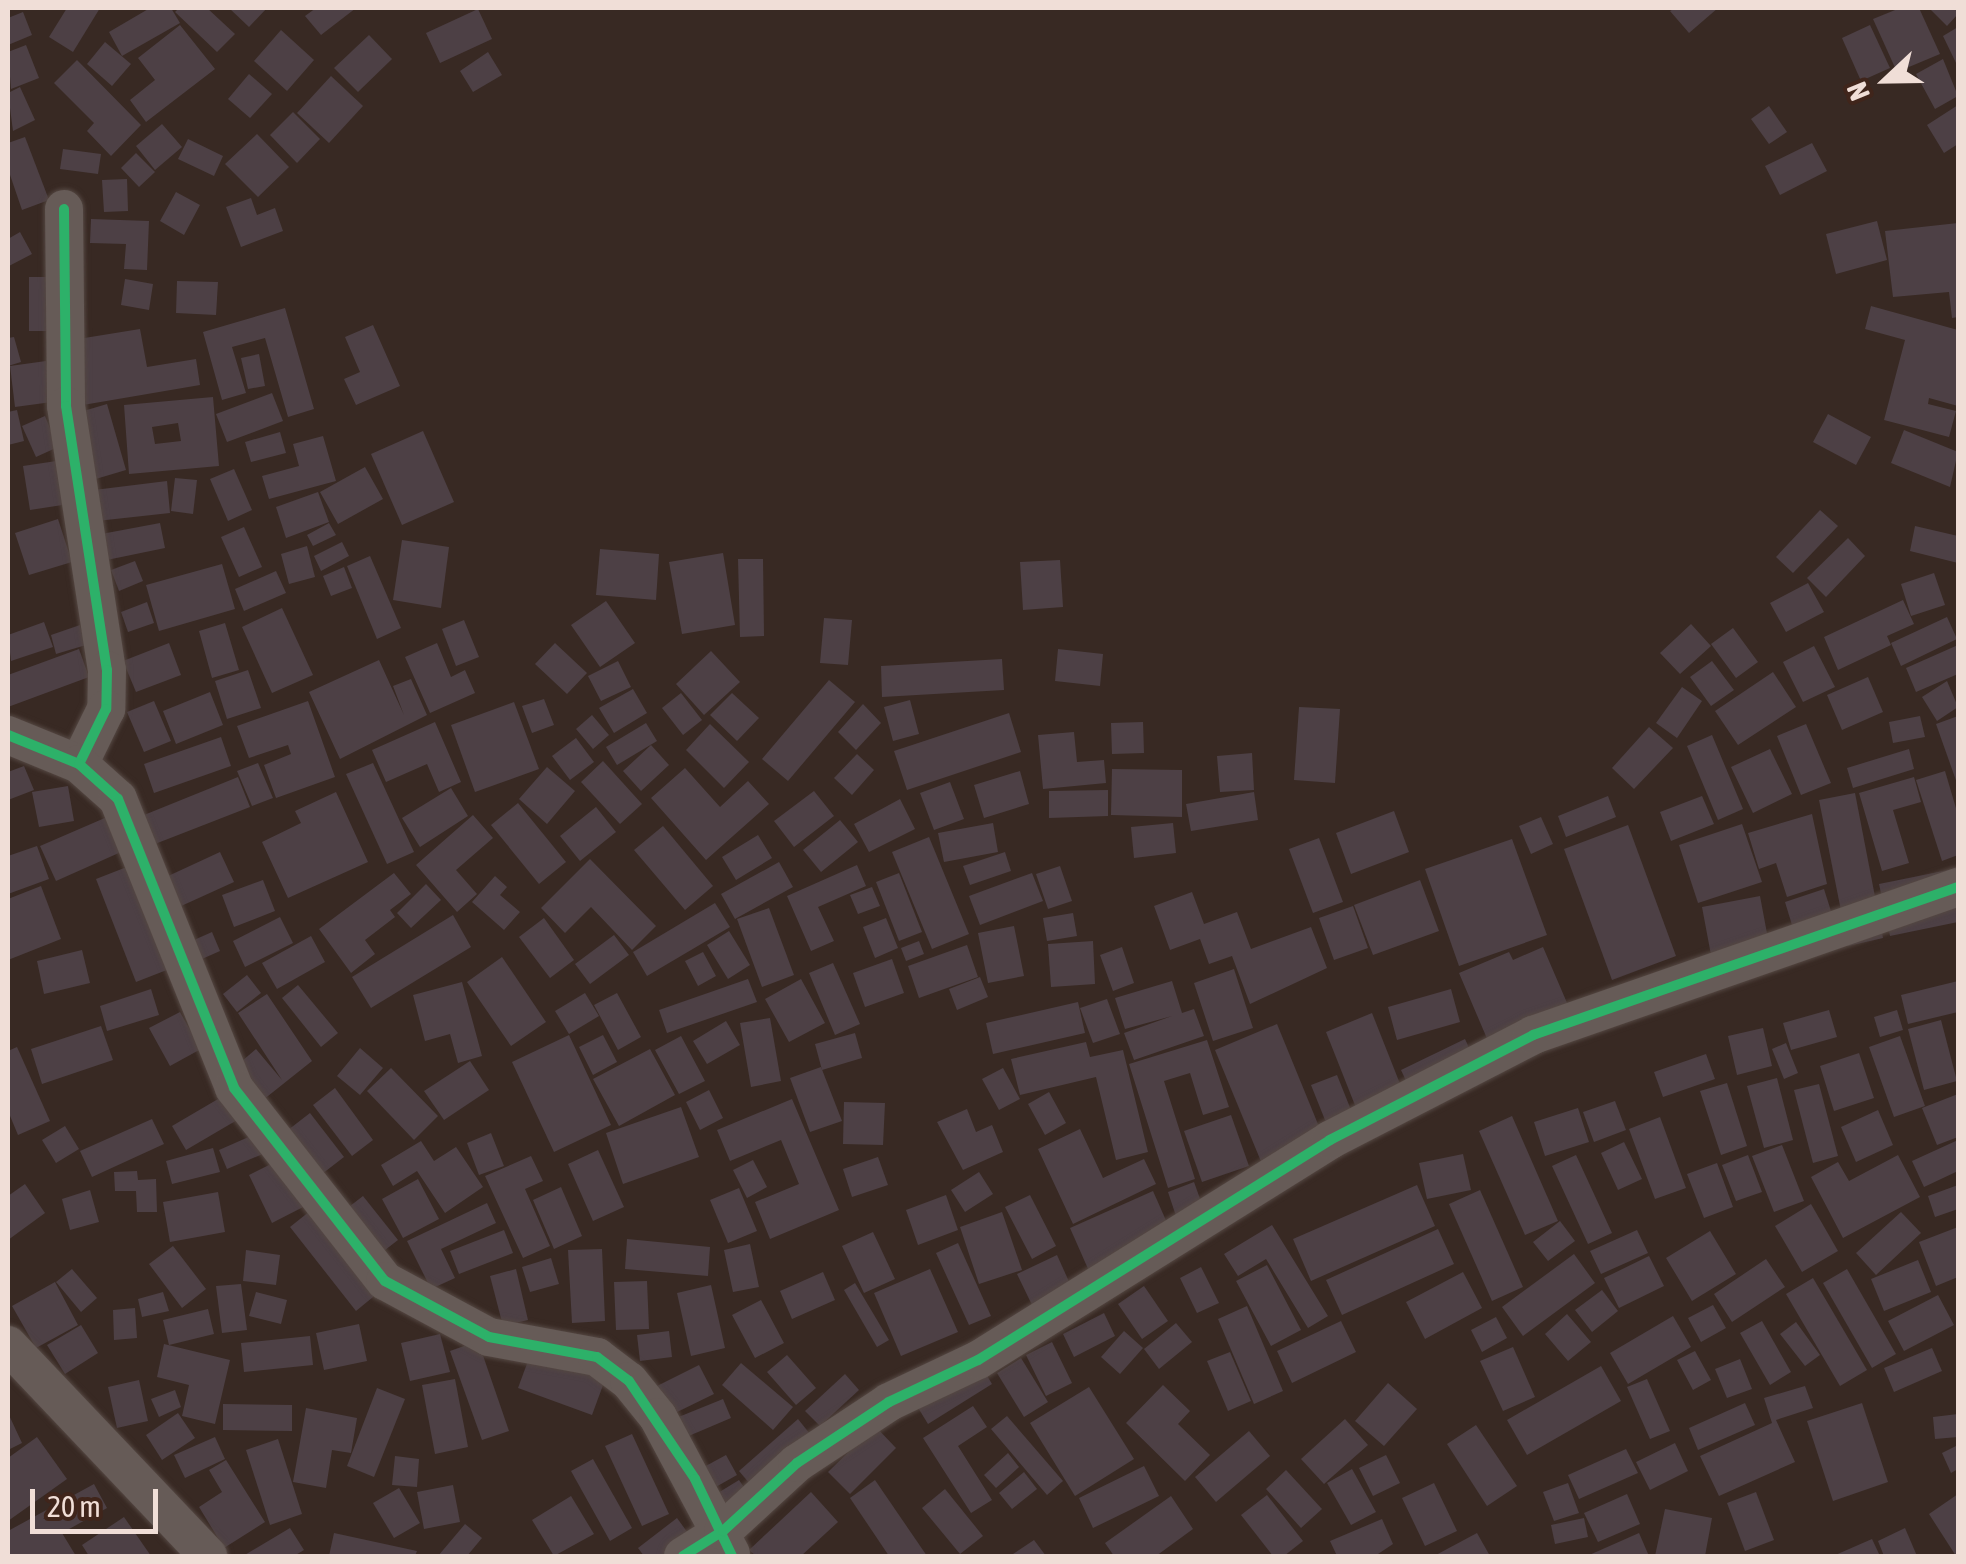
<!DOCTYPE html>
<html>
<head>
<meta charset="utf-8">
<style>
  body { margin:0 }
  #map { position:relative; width:1966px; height:1564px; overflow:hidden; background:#382923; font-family:"Asap Condensed",sans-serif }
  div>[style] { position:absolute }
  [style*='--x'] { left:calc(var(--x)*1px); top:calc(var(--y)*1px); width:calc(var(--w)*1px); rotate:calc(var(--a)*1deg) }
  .building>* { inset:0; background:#4d4045 }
  .roads { filter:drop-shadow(0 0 2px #544742) drop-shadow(0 0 2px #544742) }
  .street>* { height:38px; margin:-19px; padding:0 19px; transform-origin:19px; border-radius:19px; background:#665b57 }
  .cycleway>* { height:10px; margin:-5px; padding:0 5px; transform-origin:5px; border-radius:5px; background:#2db169 }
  span { translate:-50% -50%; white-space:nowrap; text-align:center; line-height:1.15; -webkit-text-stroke:8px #40251b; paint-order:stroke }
  .frame { position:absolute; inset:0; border:10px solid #f0ded7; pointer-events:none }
  .north { position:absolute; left:1836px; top:30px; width:100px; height:100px; -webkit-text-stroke:8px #40251b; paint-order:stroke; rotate:248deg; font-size:28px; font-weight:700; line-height:40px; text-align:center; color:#f0ded7 }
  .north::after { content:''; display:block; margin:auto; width:35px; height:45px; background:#f0ded7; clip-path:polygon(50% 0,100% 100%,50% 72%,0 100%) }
  .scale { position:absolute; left:30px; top:1489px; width:128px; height:45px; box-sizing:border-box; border:5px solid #f0ded7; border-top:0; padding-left:12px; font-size:30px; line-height:35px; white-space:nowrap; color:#f0ded7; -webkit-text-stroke:8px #40251b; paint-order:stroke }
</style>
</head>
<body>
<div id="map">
  <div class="building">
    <i style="clip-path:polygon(67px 8px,100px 8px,73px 52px,49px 37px)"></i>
    <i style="clip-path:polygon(150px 8px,171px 8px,180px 23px,122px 56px,109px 32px)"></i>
    <i style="clip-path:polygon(179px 8px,207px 8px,235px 34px,217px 52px,175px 12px)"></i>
    <i style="clip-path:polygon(229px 8px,267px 8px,249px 27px)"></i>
    <i style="clip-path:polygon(316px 8px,356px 8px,321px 35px,305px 16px)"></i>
    <i style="clip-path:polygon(1675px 8px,1718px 8px,1689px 33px,1670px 11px)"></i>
    <i style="clip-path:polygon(1900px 8px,1919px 8px,1940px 54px,1897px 72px,1873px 19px)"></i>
    <i style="clip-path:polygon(1929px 8px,1958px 8px,1958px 14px,1947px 26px)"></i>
    <i style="clip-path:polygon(478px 9px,492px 39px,440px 63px,426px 33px)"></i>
    <i style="clip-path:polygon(23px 12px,32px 35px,8px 45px,8px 18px)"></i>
    <i style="clip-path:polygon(180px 25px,215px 69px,146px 122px,130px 100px,155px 80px,138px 58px)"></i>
    <i style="clip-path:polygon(1870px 25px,1890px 68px,1861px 81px,1842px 38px)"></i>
    <i style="clip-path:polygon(1958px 27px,1958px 67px,1943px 36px)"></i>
    <i style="clip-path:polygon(281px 30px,314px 60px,287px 91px,254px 61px)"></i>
    <i style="clip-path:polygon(369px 35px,392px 59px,358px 92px,334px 68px)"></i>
    <i style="clip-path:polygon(105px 42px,131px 64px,112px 86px,87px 64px)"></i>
    <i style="clip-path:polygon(26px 45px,39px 78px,11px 89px,8px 52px)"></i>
    <i style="clip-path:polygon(488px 52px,502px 75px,473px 92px,460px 71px)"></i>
    <i style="clip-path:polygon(1943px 59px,1958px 96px,1935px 109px,1916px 74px)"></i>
    <i style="clip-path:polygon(77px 60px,141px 125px,111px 156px,87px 131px,94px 123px,54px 83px)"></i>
    <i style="clip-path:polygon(249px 74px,272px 94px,250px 118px,228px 99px)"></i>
    <i style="clip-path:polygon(331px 76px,363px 106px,329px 143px,297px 113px)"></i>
    <i style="clip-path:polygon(20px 87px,35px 120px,13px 131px,8px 93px)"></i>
    <i style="clip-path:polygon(1958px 105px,1958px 144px,1944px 153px,1927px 125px)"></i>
    <i style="clip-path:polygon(1769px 106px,1787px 132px,1769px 144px,1751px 119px)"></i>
    <i style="clip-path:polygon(293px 112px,320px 139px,297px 163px,270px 135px)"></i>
    <i style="clip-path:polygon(162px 124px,182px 147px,155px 170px,136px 146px)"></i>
    <i style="clip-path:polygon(257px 134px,289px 167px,258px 197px,225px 164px)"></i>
    <i style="clip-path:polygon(25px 137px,49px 200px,22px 210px,8px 169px,8px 143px)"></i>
    <i style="clip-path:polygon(188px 139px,223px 156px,214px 176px,178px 159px)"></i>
    <i style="clip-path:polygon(1812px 143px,1827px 171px,1780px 195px,1765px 166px)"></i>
    <i style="clip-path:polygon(63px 149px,101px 154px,98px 174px,60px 169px)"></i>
    <i style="clip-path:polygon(136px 153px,155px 172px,139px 187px,121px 168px)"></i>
    <i style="clip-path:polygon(127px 179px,128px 211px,104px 212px,102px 180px)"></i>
    <i style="clip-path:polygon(176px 192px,200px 205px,184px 235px,160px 221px)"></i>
    <i style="clip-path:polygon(251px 198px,257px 215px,275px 208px,283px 231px,241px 247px,226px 207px)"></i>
    <i style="clip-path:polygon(91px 219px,149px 221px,147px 270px,124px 269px,126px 244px,90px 243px)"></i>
    <i style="clip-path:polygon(1877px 221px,1887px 260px,1836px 274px,1826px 234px)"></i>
    <i style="clip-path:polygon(1958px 223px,1958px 317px,1952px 318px,1949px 292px,1893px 297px,1885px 231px)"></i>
    <i style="clip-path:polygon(20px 232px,32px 254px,9px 266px,8px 239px)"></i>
    <i style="clip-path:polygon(29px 277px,54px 277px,54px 331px,29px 331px)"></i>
    <i style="clip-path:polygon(125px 279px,153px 284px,149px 310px,121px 305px)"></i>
    <i style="clip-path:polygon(177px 281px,218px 282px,216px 315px,176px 313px)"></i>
    <i style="clip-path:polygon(1871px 306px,1958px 330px,1958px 406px,1929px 398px,1928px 404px,1956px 411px,1949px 437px,1884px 420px,1905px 340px,1865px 329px)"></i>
    <i style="clip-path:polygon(285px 308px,314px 409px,288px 417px,265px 338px,232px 347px,246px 393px,222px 400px,203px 332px)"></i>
    <i style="clip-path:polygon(373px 325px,400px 386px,356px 405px,344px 379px,360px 372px,345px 337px)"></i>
    <i style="clip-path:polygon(140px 329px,147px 367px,196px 359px,200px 385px,83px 405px,72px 340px)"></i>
    <i style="clip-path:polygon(14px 337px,21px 362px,8px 366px,8px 338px)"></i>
    <i style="clip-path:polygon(259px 354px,265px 386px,248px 389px,241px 358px)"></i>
    <i style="clip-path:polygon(46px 361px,52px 402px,15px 407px,10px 366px)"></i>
    <i style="clip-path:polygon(272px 393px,283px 421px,227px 442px,216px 414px)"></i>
    <i style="clip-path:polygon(evenodd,213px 397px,219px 466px,129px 474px,124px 405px,213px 397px,178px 423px,181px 441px,155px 444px,152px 427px,178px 423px)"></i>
    <i style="clip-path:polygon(107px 404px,126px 470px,89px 481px,70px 415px)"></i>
    <i style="clip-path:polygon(17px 410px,24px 441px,8px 445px,8px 412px)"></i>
    <i style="clip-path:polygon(1828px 414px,1871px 437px,1856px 465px,1813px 442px)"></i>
    <i style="clip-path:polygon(45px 416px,58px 447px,36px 457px,22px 426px)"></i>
    <i style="clip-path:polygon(1904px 430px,1958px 452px,1950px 487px,1891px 463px)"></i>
    <i style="clip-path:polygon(423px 431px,454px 502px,402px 525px,371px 454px)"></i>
    <i style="clip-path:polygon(280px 432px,286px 453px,251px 462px,245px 442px)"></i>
    <i style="clip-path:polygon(323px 436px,336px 481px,269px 499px,262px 476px,299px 466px,293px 444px)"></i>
    <i style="clip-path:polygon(63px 460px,69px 504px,30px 510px,23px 466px)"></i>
    <i style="clip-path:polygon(365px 467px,383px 499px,338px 524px,320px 492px)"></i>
    <i style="clip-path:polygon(234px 469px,252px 510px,228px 521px,210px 479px)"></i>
    <i style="clip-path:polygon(175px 478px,197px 480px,193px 514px,171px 511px)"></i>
    <i style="clip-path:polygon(167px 481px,170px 513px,97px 521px,94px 490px)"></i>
    <i style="clip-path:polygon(318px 492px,329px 522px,286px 538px,276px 507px)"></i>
    <i style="clip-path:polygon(1820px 510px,1838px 526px,1793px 573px,1776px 557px)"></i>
    <i style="clip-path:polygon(58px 519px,72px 562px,29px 575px,15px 533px)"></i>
    <i style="clip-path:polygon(160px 523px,165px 548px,102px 561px,96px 535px)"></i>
    <i style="clip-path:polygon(329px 523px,336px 535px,313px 546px,307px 535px)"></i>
    <i style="clip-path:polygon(1915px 526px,1958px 536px,1958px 563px,1910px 551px)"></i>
    <i style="clip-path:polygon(244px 527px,262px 567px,239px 577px,221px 537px)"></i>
    <i style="clip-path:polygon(1848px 538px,1865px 556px,1826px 597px,1807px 578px)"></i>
    <i style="clip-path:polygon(402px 540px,449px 547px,441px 608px,393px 600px)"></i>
    <i style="clip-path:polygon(342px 542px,349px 556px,321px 571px,314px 556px)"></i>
    <i style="clip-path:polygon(307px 546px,315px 577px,289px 584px,281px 554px)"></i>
    <i style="clip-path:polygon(600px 549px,659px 554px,656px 600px,596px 595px)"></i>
    <i style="clip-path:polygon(723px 553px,735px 625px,682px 634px,669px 562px)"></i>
    <i style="clip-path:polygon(370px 556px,401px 628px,377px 639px,347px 566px)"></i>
    <i style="clip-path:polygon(738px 559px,763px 559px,764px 636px,740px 637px)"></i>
    <i style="clip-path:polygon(1060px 560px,1063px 607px,1023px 610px,1020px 562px)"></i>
    <i style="clip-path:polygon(135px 561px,143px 581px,119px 591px,111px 570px)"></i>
    <i style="clip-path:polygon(222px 564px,235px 609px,159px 631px,146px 585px)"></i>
    <i style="clip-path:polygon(344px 567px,352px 588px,331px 596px,323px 576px)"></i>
    <i style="clip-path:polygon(276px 571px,286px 593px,244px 611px,235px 589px)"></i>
    <i style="clip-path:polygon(1934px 573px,1945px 605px,1911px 616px,1901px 584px)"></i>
    <i style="clip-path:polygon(1808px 583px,1824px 612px,1786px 632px,1770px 603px)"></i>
    <i style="clip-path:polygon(1903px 600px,1914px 624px,1887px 636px,1891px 645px,1838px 670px,1824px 637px)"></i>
    <i style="clip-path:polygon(606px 601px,635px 643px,600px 667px,571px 625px)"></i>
    <i style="clip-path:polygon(147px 602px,154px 623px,128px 632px,121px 612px)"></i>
    <i style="clip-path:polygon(282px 608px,313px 675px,272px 693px,242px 627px)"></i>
    <i style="clip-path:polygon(1947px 617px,1957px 639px,1901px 666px,1891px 643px)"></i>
    <i style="clip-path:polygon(824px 618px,852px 620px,848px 665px,820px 663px)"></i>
    <i style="clip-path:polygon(464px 620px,479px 657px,456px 666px,442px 629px)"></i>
    <i style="clip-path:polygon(44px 622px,53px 647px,11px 661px,8px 635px)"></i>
    <i style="clip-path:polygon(225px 623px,239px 670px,212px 678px,199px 631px)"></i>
    <i style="clip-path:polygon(1691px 624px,1711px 646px,1680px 674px,1660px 653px)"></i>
    <i style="clip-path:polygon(80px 625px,86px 645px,56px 654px,51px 635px)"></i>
    <i style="clip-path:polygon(1733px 628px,1758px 662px,1736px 678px,1711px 644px)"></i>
    <i style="clip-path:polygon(169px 643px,181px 675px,136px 692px,123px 661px)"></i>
    <i style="clip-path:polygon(437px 643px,451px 677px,465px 670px,475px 693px,430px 713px,405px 657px)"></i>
    <i style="clip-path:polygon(555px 643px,587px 673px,567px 694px,535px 664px)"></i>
    <i style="clip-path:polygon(1958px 645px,1958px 674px,1916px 692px,1906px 668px)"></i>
    <i style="clip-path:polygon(1814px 646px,1835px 687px,1803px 702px,1783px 662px)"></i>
    <i style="clip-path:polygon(79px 649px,89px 677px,8px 707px,8px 675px)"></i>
    <i style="clip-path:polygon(1058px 649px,1103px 654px,1100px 686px,1055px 681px)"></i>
    <i style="clip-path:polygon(711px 651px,740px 682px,704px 715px,676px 684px)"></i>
    <i style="clip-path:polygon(1002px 659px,1004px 690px,882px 697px,881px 666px)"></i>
    <i style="clip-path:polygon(379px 660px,404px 715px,393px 686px,411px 679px,427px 715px,340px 759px,309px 692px)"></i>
    <i style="clip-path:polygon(618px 661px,631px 687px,601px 701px,588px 676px)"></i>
    <i style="clip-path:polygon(1712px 661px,1734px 690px,1711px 706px,1690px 677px)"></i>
    <i style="clip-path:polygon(248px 670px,261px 708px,227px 719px,215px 681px)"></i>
    <i style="clip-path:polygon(1773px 672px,1796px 707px,1738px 745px,1715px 711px)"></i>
    <i style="clip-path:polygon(1868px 677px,1883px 712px,1842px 730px,1827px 695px)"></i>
    <i style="clip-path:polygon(829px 680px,855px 702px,788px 781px,762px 759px)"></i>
    <i style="clip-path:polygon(1947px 681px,1958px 707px,1937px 721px,1922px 697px)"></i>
    <i style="clip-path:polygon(1682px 687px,1702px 701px,1677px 738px,1656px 723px)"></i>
    <i style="clip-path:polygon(633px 689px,647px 713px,614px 733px,599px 708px)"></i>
    <i style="clip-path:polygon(210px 692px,223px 725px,176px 744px,163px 711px)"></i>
    <i style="clip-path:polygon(681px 693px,702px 720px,683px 735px,662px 708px)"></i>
    <i style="clip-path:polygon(732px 693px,759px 718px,737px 741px,710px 715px)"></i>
    <i style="clip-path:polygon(544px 699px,554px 725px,532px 733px,522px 706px)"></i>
    <i style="clip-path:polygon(910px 700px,919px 734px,893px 741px,884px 707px)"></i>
    <i style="clip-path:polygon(154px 701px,171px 741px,144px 752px,127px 712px)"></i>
    <i style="clip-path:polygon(308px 701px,335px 777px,276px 798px,264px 765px,291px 754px,288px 745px,249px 758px,237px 726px)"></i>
    <i style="clip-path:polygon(514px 702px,539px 769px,475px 792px,451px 725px)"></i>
    <i style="clip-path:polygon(863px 704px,881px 723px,856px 750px,838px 732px)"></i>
    <i style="clip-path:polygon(1299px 707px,1340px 709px,1335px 783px,1294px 780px)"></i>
    <i style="clip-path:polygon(1009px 713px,1021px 752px,907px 790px,894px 751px)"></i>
    <i style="clip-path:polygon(592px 715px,609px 735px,593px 749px,576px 729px)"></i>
    <i style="clip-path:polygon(1920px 716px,1925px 737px,1893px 743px,1889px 722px)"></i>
    <i style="clip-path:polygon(1958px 716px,1958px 786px,1936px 724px)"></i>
    <i style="clip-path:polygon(435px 722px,461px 782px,439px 792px,427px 764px,386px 782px,372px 750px)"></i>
    <i style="clip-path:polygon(1143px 722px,1144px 753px,1112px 754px,1111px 723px)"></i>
    <i style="clip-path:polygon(646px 723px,657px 741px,617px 765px,606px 747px)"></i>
    <i style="clip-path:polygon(710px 724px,749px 762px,724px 788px,686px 750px)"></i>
    <i style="clip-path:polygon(1806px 724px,1831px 783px,1801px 795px,1777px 736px)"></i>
    <i style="clip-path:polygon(1649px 727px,1673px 748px,1634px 789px,1612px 768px)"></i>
    <i style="clip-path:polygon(1074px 732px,1077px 762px,1104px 760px,1106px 783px,1043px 789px,1038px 735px)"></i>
    <i style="clip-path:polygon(1712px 735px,1743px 809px,1718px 820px,1687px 746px)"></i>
    <i style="clip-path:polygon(221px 737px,231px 766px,154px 793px,144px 764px)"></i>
    <i style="clip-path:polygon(576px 738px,594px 762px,570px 780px,552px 756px)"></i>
    <i style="clip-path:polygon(651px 745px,669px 765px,641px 791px,623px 771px)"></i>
    <i style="clip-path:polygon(1770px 749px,1792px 794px,1753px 813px,1731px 767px)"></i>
    <i style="clip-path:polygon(1909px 749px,1914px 769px,1853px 788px,1847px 768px)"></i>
    <i style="clip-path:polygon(1252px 753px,1254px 790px,1220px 792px,1217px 756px)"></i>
    <i style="clip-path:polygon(857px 754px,874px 770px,852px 795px,834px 778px)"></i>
    <i style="clip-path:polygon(603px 761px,642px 804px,620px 824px,581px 782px)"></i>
    <i style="clip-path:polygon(258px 763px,273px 798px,252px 806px,237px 771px)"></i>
    <i style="clip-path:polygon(373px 763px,414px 852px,387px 864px,346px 774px)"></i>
    <i style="clip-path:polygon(24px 766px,34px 790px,8px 800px,8px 772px)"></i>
    <i style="clip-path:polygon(547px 767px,575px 791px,547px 824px,519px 799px)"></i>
    <i style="clip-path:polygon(685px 768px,720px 807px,748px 781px,769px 804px,706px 860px,651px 798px)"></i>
    <i style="clip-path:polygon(1112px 769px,1182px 770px,1182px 817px,1111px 815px)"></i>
    <i style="clip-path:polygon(1020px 771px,1029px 804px,984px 818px,974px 785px)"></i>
    <i style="clip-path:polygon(1945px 771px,1958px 815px,1958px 855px,1942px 861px,1916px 780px)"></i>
    <i style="clip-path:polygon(238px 777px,250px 807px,155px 844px,144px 815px)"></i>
    <i style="clip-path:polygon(1914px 777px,1921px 802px,1893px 810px,1909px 863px,1882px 871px,1859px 793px)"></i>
    <i style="clip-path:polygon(950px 782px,964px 819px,934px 830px,920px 793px)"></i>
    <i style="clip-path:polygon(68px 786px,74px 821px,39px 827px,32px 792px)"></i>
    <i style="clip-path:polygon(451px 788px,468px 816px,420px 847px,402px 818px)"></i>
    <i style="clip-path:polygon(1108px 790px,1108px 816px,1049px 818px,1049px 791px)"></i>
    <i style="clip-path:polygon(814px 791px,834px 816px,794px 847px,774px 821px)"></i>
    <i style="clip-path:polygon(336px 792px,368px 862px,288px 898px,262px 842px,301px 823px,295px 811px)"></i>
    <i style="clip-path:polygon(1254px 792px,1258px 820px,1191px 831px,1186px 804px)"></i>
    <i style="clip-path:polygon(1855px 793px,1883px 938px,1848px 946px,1819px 800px)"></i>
    <i style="clip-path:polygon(1608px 796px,1616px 817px,1566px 837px,1558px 816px)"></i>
    <i style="clip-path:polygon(1702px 796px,1714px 824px,1671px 841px,1660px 812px)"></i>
    <i style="clip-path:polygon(900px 799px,915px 829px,869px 852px,854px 824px)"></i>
    <i style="clip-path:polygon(518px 803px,566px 862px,539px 884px,491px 825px)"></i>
    <i style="clip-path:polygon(596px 807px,616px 832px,580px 861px,560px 836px)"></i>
    <i style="clip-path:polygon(1394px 811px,1409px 852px,1351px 874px,1336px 833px)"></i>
    <i style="clip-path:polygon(114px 814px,130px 848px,56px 881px,40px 846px)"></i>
    <i style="clip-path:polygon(1812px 814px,1827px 884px,1787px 897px,1776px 863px,1759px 869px,1748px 833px)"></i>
    <i style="clip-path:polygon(473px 815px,493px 838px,456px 870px,477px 894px,457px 912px,416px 865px)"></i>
    <i style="clip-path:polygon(1541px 817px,1553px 844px,1531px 854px,1519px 826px)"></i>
    <i style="clip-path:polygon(840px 820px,858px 842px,821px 872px,803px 850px)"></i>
    <i style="clip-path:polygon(993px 823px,998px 852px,944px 862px,938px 833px)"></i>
    <i style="clip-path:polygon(1173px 823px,1176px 853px,1134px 858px,1131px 827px)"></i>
    <i style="clip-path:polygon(1742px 824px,1762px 882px,1698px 903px,1679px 845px)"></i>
    <i style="clip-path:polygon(1628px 825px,1676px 956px,1612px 980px,1564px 849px)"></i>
    <i style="clip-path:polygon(663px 826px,713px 886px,685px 910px,634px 850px)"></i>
    <i style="clip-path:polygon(758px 835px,772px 858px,736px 880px,722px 857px)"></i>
    <i style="clip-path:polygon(929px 837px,969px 934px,932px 949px,892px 852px)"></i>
    <i style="clip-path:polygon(1319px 838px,1343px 902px,1313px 913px,1289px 849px)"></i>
    <i style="clip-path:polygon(1512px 839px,1547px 935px,1459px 966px,1425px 869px)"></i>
    <i style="clip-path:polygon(37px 846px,49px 879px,8px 894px,8px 856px)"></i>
    <i style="clip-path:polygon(220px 852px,234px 882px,179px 907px,166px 877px)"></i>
    <i style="clip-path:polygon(1005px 852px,1011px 871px,970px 885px,963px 866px)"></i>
    <i style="clip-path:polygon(590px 859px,656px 926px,632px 950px,591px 907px,565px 933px,541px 908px)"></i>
    <i style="clip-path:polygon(779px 862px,793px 887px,735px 919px,721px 894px)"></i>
    <i style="clip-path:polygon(137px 863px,177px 966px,136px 982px,96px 879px)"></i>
    <i style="clip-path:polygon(857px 865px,866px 886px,818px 907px,834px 941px,811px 951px,787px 896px)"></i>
    <i style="clip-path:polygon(1060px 866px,1072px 901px,1048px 909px,1036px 874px)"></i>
    <i style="clip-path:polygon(1958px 868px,1958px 922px,1890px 936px,1879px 884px)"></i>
    <i style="clip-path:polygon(394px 873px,411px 894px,390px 910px,395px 917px,365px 940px,375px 954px,351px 973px,319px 929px)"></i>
    <i style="clip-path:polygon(899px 873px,922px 932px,899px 941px,876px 882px)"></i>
    <i style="clip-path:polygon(1032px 873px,1043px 901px,980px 925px,969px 896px)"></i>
    <i style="clip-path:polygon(495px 876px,507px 887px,500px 895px,520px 912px,504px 930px,472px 902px)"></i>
    <i style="clip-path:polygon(263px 880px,275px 911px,234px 927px,222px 895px)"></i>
    <i style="clip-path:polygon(1420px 880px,1439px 931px,1373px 955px,1354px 905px)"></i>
    <i style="clip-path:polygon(426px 884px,441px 900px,411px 928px,397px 913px)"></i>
    <i style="clip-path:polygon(41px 886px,61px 939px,8px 960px,8px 899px)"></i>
    <i style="clip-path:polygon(872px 887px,880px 906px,858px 914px,850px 895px)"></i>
    <i style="clip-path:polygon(1824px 889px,1842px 946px,1802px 958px,1785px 902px)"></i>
    <i style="clip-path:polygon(1192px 892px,1204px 924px,1237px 912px,1251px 949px,1311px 927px,1327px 968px,1250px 1004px,1232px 956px,1209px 964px,1200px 939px,1170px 950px,1154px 906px)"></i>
    <i style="clip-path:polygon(1760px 896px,1772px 960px,1714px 971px,1702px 907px)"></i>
    <i style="clip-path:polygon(715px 903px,730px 927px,647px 976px,633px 952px)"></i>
    <i style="clip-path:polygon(1353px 906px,1368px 948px,1334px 960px,1319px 918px)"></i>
    <i style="clip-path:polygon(769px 908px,794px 975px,762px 987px,737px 919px)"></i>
    <i style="clip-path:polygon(1073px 913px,1077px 936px,1047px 941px,1043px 918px)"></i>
    <i style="clip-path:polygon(453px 915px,471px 947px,371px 1008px,352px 977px)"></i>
    <i style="clip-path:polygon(280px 917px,293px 943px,245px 967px,233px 941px)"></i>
    <i style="clip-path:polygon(544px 918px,574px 960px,550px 978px,519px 937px)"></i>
    <i style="clip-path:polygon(886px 918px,898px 948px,875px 958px,863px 927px)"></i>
    <i style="clip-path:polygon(1014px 926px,1024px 976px,988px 983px,978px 933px)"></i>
    <i style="clip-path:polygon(729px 931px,750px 965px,728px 979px,707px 945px)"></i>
    <i style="clip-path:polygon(212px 932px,220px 951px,202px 959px,194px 940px)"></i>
    <i style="clip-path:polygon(614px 935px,629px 955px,590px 984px,575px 964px)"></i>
    <i style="clip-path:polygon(311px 936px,325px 962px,277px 989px,262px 963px)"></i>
    <i style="clip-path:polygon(919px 941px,924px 954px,906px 961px,901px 948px)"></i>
    <i style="clip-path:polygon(1093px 941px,1095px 984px,1051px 987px,1048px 944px)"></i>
    <i style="clip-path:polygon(967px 945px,978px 977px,919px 998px,908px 966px)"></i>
    <i style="clip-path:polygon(1122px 947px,1134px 983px,1113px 991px,1100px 955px)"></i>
    <i style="clip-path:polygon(1543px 947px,1577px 1026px,1497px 1062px,1459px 973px,1509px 952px,1513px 960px)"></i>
    <i style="clip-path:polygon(82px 950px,90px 983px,44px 994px,37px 961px)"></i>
    <i style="clip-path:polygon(703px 952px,716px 976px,698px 986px,685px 961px)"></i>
    <i style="clip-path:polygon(502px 957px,546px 1022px,511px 1046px,467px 982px)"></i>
    <i style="clip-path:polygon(892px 959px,904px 993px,865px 1007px,853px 973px)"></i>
    <i style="clip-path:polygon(833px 963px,860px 1024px,835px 1035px,809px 973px)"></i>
    <i style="clip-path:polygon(1234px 969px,1253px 1028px,1213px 1041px,1194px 983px)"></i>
    <i style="clip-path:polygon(247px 975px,261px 993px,237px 1012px,223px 994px)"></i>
    <i style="clip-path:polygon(980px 977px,988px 997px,957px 1010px,949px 989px)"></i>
    <i style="clip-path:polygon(748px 979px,757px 1002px,667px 1033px,659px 1010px)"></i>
    <i style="clip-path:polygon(801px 979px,825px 1023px,789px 1042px,765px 999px)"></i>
    <i style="clip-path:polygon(1172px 981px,1182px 1013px,1194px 1009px,1204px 1036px,1134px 1060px,1124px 1033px,1172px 1016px,1125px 1029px,1115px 998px)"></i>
    <i style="clip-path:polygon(1958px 981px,1958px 1012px,1908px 1024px,1901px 995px)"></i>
    <i style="clip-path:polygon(462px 982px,482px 1056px,458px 1063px,450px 1034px,425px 1041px,413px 995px)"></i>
    <i style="clip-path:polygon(298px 985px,338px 1033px,321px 1047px,282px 998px)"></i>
    <i style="clip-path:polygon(151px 989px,159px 1015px,107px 1031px,100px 1006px)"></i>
    <i style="clip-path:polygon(1451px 989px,1460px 1022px,1397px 1040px,1388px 1007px)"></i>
    <i style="clip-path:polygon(585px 993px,599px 1016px,569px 1034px,555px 1011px)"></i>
    <i style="clip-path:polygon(617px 993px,641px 1037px,618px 1050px,594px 1005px)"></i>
    <i style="clip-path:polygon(267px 994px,312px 1061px,263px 1100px,235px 1067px,256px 1049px,282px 1080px,238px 1013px)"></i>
    <i style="clip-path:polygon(1107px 999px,1120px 1034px,1093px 1043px,1080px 1008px)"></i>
    <i style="clip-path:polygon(1078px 1002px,1085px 1033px,993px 1054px,986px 1023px)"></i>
    <i style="clip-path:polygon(1829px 1010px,1837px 1037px,1791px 1050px,1783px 1023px)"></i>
    <i style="clip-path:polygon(1897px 1010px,1903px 1030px,1880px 1037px,1874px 1017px)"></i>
    <i style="clip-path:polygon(180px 1012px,201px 1049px,170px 1066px,149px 1028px)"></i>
    <i style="clip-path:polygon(1372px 1013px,1410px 1109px,1364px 1128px,1326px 1032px)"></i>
    <i style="clip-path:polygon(770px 1018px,781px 1081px,751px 1087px,740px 1023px)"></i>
    <i style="clip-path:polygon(1941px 1020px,1957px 1081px,1924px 1090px,1908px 1029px)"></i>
    <i style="clip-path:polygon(726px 1021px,740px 1045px,707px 1064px,693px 1041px)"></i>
    <i style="clip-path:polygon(1277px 1024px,1329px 1151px,1267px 1176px,1215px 1050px)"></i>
    <i style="clip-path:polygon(101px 1026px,113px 1060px,42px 1084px,31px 1049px)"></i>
    <i style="clip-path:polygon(1763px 1028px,1772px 1066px,1737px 1075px,1728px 1036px)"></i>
    <i style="clip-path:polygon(855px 1033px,862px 1058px,822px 1070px,815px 1044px)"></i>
    <i style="clip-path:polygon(569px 1035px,611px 1125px,554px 1152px,512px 1062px)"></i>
    <i style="clip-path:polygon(603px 1035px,617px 1062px,593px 1075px,579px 1047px)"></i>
    <i style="clip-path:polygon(681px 1036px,705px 1081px,679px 1094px,655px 1050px)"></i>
    <i style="clip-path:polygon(1900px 1036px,1925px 1106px,1894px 1117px,1869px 1047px)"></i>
    <i style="clip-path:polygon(1465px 1039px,1483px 1078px,1419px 1109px,1401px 1070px)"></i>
    <i style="clip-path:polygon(1207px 1040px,1229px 1107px,1203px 1115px,1190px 1073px,1164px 1081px,1195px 1179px,1168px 1188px,1129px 1064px)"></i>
    <i style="clip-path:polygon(1086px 1042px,1090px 1057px,1123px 1050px,1148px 1152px,1116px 1160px,1096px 1077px,1020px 1095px,1011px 1059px)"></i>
    <i style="clip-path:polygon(1786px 1043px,1798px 1073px,1784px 1079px,1772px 1049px)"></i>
    <i style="clip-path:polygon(17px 1047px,50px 1121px,18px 1135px,8px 1111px,8px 1051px)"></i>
    <i style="clip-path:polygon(360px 1048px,383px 1068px,360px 1095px,337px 1076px)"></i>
    <i style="clip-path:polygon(650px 1049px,675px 1095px,619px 1126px,593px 1079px)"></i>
    <i style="clip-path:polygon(1859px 1053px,1874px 1098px,1834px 1111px,1820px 1066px)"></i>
    <i style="clip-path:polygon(1706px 1054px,1715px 1079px,1663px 1097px,1654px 1072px)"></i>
    <i style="clip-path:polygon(470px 1061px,489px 1090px,444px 1120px,424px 1091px)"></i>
    <i style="clip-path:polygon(821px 1067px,842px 1121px,810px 1132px,790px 1078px)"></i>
    <i style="clip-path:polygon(391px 1068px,438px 1116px,414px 1140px,367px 1091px)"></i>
    <i style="clip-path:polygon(1003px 1068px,1020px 1099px,999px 1110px,982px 1079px)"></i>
    <i style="clip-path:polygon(1337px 1075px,1359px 1130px,1333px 1140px,1311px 1085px)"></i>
    <i style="clip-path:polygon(1777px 1078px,1793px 1140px,1764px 1148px,1747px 1086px)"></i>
    <i style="clip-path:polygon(1727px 1083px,1747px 1146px,1721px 1155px,1700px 1091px)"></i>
    <i style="clip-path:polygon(1819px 1084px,1838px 1156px,1813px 1163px,1794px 1090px)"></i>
    <i style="clip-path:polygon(335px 1088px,373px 1140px,352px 1156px,313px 1105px)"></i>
    <i style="clip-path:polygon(709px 1090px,723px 1118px,700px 1130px,686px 1102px)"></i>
    <i style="clip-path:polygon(230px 1092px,244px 1116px,186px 1150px,172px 1126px)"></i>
    <i style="clip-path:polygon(1049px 1092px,1066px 1123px,1045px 1135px,1028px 1104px)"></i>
    <i style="clip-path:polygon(1958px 1094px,1958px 1137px,1937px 1145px,1922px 1108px)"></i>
    <i style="clip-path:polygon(792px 1099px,839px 1210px,770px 1239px,755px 1202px,799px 1184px,781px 1140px,730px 1161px,717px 1130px)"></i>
    <i style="clip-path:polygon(1615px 1101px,1626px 1130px,1594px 1142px,1583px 1112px)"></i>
    <i style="clip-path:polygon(844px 1102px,885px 1103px,883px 1145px,843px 1144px)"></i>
    <i style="clip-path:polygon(681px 1107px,699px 1157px,623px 1184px,606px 1133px)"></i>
    <i style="clip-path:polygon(1578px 1108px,1589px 1142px,1545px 1156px,1534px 1122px)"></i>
    <i style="clip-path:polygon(967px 1109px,976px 1132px,992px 1125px,1003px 1152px,963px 1170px,937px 1122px)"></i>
    <i style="clip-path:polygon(1878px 1110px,1893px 1145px,1856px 1162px,1841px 1127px)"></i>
    <i style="clip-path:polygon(310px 1113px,344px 1157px,322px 1174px,288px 1130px)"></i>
    <i style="clip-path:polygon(1231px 1115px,1249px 1166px,1202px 1182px,1184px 1131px)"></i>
    <i style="clip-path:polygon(1512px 1116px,1558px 1221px,1525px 1235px,1479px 1131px)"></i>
    <i style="clip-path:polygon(1660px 1117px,1686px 1188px,1655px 1199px,1629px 1129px)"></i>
    <i style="clip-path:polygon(152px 1119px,164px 1144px,92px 1177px,80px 1151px)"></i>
    <i style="clip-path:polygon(65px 1126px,79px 1149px,56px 1163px,42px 1140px)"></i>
    <i style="clip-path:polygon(1080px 1129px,1103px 1178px,1144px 1159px,1156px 1184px,1073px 1224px,1038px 1149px)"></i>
    <i style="clip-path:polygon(262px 1131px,270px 1151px,227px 1169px,219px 1150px)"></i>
    <i style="clip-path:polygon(491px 1133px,504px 1166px,479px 1175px,467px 1143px)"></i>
    <i style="clip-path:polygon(1958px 1140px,1958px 1171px,1924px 1187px,1912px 1161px)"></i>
    <i style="clip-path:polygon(421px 1141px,434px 1161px,456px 1147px,483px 1187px,445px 1213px,417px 1171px,393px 1186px,381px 1165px)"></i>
    <i style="clip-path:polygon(1624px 1142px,1642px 1179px,1618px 1190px,1601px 1153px)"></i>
    <i style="clip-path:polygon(1782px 1145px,1804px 1201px,1774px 1212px,1752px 1156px)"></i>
    <i style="clip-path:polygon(213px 1148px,220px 1172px,172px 1184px,166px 1161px)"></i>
    <i style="clip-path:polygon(598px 1150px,624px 1207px,593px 1221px,568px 1164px)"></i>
    <i style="clip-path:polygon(1463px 1154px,1471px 1190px,1427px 1199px,1419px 1163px)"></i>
    <i style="clip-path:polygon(1576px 1155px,1612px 1233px,1588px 1244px,1552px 1166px)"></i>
    <i style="clip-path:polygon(1748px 1155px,1762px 1192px,1736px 1201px,1722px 1165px)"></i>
    <i style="clip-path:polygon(1898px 1155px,1920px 1197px,1843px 1238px,1811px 1177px,1838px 1162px,1849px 1181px)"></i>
    <i style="clip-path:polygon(531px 1156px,543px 1181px,525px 1189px,550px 1246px,523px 1258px,485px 1176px)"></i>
    <i style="clip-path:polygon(285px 1157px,309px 1204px,272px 1223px,249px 1175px)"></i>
    <i style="clip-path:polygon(878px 1157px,888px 1185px,852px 1197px,843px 1169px)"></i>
    <i style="clip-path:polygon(753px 1160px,767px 1187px,747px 1198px,733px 1170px)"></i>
    <i style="clip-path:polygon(1717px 1163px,1733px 1207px,1704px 1218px,1687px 1174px)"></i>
    <i style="clip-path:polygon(137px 1171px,138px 1180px,156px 1179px,157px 1212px,137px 1212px,136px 1191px,115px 1191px,114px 1172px)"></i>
    <i style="clip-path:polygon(979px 1172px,993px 1194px,965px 1212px,951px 1190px)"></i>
    <i style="clip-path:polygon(418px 1179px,439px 1219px,403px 1238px,382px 1199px)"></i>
    <i style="clip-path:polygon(1194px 1182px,1203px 1207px,1176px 1216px,1168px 1192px)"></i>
    <i style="clip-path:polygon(25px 1184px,45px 1213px,8px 1240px,8px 1196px)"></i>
    <i style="clip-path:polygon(1417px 1185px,1435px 1226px,1311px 1281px,1293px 1239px)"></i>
    <i style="clip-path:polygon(1958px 1185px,1958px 1209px,1935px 1217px,1928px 1196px)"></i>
    <i style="clip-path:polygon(561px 1187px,582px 1236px,554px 1249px,533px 1200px)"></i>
    <i style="clip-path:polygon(739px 1188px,757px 1231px,728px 1243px,710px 1200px)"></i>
    <i style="clip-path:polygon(90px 1190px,99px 1222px,70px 1230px,62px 1199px)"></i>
    <i style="clip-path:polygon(1480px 1190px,1523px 1287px,1492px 1301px,1449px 1204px)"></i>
    <i style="clip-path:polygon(1153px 1191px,1172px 1234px,1089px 1271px,1070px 1228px)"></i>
    <i style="clip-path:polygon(218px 1192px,225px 1232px,170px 1242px,163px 1202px)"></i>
    <i style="clip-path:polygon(946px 1195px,958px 1230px,918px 1245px,906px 1210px)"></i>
    <i style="clip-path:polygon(1030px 1195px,1056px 1246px,1032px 1259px,1005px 1207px)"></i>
    <i style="clip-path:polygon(363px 1196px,398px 1240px,376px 1257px,341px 1213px)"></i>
    <i style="clip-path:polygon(320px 1203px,384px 1288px,356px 1311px,290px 1227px)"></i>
    <i style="clip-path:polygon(487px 1203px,496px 1223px,441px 1249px,455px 1278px,431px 1289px,407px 1241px)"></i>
    <i style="clip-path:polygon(1811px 1204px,1838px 1251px,1802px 1272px,1775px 1226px)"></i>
    <i style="clip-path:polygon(1002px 1212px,1022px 1270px,979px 1284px,960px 1227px)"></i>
    <i style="clip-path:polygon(1901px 1212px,1921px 1233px,1876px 1275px,1856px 1253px)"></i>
    <i style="clip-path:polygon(1560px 1221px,1575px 1241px,1548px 1261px,1533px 1242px)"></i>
    <i style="clip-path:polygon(1272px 1225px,1328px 1316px,1308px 1328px,1266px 1259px,1238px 1276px,1224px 1254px)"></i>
    <i style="clip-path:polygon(1958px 1227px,1958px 1277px,1936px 1286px,1919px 1242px)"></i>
    <i style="clip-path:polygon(1438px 1229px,1454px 1264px,1342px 1315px,1326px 1280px)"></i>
    <i style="clip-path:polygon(504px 1230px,513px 1253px,459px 1274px,450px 1251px)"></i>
    <i style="clip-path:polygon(1637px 1230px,1648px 1253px,1601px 1274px,1590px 1251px)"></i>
    <i style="clip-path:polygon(1710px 1231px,1736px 1274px,1692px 1301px,1666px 1258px)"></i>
    <i style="clip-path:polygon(873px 1232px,895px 1279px,864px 1293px,842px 1246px)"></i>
    <i style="clip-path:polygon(627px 1239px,710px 1247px,708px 1276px,625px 1269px)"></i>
    <i style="clip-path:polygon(958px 1243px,991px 1316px,969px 1325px,936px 1253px)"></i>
    <i style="clip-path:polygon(750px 1244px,759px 1287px,733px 1292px,724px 1250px)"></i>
    <i style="clip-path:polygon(173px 1246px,206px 1289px,182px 1308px,149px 1264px)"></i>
    <i style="clip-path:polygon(602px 1249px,605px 1321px,572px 1323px,568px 1250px)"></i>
    <i style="clip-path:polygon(246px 1250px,280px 1255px,276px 1285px,243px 1281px)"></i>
    <i style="clip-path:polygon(1574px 1254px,1595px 1283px,1523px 1336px,1502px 1307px)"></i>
    <i style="clip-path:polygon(1057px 1255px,1071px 1286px,1032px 1305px,1017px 1274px)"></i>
    <i style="clip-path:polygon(1649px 1256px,1664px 1286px,1619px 1308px,1604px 1278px)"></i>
    <i style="clip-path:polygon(551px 1258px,559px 1284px,530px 1292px,522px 1267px)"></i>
    <i style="clip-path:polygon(1766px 1259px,1785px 1287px,1732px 1322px,1714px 1294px)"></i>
    <i style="clip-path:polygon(1918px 1260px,1931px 1292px,1884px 1311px,1871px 1279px)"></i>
    <i style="clip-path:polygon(1267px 1265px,1301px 1330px,1271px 1346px,1236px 1281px)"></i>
    <i style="clip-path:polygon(1201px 1267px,1219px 1303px,1197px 1313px,1180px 1278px)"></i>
    <i style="clip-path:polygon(72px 1269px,97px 1298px,81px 1312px,56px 1282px)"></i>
    <i style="clip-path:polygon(516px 1269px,528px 1320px,503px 1326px,490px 1276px)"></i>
    <i style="clip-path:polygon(930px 1269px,958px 1332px,901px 1356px,874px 1293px)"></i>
    <i style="clip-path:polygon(1847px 1269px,1896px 1354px,1872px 1368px,1823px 1283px)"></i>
    <i style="clip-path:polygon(823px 1272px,835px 1300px,792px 1319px,780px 1291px)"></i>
    <i style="clip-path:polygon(1463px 1272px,1482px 1308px,1425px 1339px,1406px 1302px)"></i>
    <i style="clip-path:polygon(1813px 1278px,1867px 1370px,1840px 1386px,1786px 1294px)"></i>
    <i style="clip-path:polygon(647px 1281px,649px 1329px,616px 1330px,614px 1282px)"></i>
    <i style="clip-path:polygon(55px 1282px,78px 1325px,36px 1348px,12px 1306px)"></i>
    <i style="clip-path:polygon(855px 1283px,889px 1340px,877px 1347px,844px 1290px)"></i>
    <i style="clip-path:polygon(241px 1284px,247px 1330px,222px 1333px,216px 1286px)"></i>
    <i style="clip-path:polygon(711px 1285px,725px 1348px,691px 1356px,677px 1293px)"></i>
    <i style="clip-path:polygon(1144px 1286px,1168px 1321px,1142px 1339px,1118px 1304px)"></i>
    <i style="clip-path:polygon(1602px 1290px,1618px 1311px,1592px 1332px,1575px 1310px)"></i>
    <i style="clip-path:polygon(163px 1292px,169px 1311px,142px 1317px,138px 1299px)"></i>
    <i style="clip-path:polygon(256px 1292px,287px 1300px,281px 1324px,249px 1316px)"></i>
    <i style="clip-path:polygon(1938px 1295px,1954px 1325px,1904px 1351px,1888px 1321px)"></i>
    <i style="clip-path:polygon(761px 1300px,784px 1343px,755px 1358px,732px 1315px)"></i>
    <i style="clip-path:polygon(1713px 1305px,1726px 1328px,1701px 1342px,1688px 1318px)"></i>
    <i style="clip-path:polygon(1247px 1306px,1283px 1391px,1254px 1404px,1218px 1319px)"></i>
    <i style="clip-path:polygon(135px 1308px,137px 1338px,114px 1340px,113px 1310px)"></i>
    <i style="clip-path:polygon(208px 1309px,214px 1334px,169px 1345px,163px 1320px)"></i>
    <i style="clip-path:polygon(1104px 1313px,1115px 1336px,1074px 1357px,1063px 1334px)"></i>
    <i style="clip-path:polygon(1567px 1314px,1591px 1342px,1568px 1361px,1545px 1334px)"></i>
    <i style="clip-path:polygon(1673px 1316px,1691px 1347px,1628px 1384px,1610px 1353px)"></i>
    <i style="clip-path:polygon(1496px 1317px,1507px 1338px,1482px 1352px,1471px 1330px)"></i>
    <i style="clip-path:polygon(1341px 1321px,1356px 1352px,1292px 1383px,1277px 1351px)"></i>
    <i style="clip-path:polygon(1762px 1321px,1791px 1372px,1770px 1385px,1740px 1333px)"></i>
    <i style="clip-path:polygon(1796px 1322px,1820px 1355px,1805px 1366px,1780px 1334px)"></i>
    <i style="clip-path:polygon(1176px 1323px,1192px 1342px,1159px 1369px,1144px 1349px)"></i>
    <i style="clip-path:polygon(359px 1324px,367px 1361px,324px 1370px,316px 1333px)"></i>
    <i style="clip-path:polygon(81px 1325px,98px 1353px,65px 1374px,47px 1345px)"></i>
    <i style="clip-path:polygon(669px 1331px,672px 1357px,640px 1361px,637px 1335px)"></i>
    <i style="clip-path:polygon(1124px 1331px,1143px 1348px,1120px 1374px,1101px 1357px)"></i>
    <i style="clip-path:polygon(440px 1334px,450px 1372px,410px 1381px,401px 1343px)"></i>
    <i style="clip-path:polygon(310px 1336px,313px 1365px,244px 1372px,241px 1343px)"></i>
    <i style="clip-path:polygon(478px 1341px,509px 1431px,482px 1440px,450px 1351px)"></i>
    <i style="clip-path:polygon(1052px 1342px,1072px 1383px,1046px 1396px,1026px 1355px)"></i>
    <i style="clip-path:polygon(164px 1344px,230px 1360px,215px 1424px,182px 1416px,189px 1385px,157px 1377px)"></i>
    <i style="clip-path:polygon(1513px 1347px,1535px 1397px,1503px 1411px,1480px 1361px)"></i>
    <i style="clip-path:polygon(1932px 1348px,1942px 1371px,1894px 1392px,1884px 1368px)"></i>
    <i style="clip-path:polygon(532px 1350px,606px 1377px,592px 1415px,518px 1388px)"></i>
    <i style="clip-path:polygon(1695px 1351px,1711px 1380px,1693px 1390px,1677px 1360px)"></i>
    <i style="clip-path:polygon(1230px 1352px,1251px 1401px,1228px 1411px,1207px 1361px)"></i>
    <i style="clip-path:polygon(787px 1355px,816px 1388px,796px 1405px,767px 1372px)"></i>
    <i style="clip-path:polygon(1021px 1358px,1048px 1402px,1024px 1417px,997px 1373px)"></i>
    <i style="clip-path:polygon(977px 1359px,992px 1384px,928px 1424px,912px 1398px)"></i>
    <i style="clip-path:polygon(1740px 1359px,1752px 1389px,1727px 1398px,1715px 1369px)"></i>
    <i style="clip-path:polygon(741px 1363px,793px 1407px,773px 1430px,722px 1385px)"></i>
    <i style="clip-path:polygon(699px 1365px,714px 1394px,671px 1415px,657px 1386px)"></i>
    <i style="clip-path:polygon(1601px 1366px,1621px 1401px,1527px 1455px,1507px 1420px)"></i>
    <i style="clip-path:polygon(845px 1374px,859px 1390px,820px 1426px,805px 1411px)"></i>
    <i style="clip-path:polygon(455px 1379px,468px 1447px,435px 1454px,422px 1385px)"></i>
    <i style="clip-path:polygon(1647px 1379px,1670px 1431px,1650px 1439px,1627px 1387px)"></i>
    <i style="clip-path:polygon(139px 1380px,148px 1421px,117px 1428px,108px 1387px)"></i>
    <i style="clip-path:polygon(1388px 1383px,1417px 1409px,1384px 1446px,1355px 1421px)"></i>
    <i style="clip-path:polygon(1163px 1385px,1190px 1411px,1178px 1424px,1210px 1455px,1185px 1481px,1126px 1423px)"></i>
    <i style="clip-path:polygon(1805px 1386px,1813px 1408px,1776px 1420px,1795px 1462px,1719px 1496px,1700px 1456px,1772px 1423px,1764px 1398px)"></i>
    <i style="clip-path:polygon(1089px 1387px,1134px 1459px,1075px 1496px,1030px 1423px)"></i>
    <i style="clip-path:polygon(377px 1388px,405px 1399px,374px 1477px,347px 1466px)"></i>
    <i style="clip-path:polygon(175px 1390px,181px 1407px,159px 1417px,151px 1399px)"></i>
    <i style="clip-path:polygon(723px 1399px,731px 1418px,684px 1438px,676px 1418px)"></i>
    <i style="clip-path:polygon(1745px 1403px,1755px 1425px,1698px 1450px,1689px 1428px)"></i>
    <i style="clip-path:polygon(1862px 1403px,1888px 1482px,1833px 1501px,1807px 1421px)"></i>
    <i style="clip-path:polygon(223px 1404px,292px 1405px,292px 1431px,223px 1430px)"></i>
    <i style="clip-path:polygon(973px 1406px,987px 1427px,958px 1446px,992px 1500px,971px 1513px,923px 1438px)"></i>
    <i style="clip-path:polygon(306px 1408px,357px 1418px,351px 1453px,332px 1450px,326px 1488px,293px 1482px)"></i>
    <i style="clip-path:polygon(8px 1413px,22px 1443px,8px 1450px)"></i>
    <i style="clip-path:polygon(178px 1413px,195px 1438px,162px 1460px,146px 1435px)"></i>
    <i style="clip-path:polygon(1958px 1414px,1958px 1437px,1935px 1439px,1933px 1417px)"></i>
    <i style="clip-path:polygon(1007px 1416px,1063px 1481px,1047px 1495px,991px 1429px)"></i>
    <i style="clip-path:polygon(798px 1419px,814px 1439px,755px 1490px,739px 1471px)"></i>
    <i style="clip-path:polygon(1345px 1419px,1368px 1445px,1324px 1484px,1301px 1459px)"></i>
    <i style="clip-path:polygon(1476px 1425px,1517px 1486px,1487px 1506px,1447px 1444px)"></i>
    <i style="clip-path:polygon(875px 1426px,896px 1448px,850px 1494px,828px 1472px)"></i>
    <i style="clip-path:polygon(1249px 1431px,1270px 1456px,1216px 1502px,1195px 1477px)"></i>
    <i style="clip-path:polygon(632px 1434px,669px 1514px,642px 1526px,605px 1446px)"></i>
    <i style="clip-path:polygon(37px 1437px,67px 1479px,8px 1521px,8px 1458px)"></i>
    <i style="clip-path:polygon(215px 1437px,225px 1459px,185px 1478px,174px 1455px)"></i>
    <i style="clip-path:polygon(278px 1439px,302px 1514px,270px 1525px,246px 1450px)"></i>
    <i style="clip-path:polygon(1675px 1443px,1688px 1471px,1650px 1490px,1636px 1462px)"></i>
    <i style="clip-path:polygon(1958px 1445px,1958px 1469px,1951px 1473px,1942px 1453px)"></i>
    <i style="clip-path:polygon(1626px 1449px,1638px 1473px,1579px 1499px,1568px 1475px)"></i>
    <i style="clip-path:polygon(1008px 1453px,1019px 1467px,996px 1488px,984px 1475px)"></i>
    <i style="clip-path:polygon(726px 1455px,737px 1475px,714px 1488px,702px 1468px)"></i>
    <i style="clip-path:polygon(1386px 1455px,1400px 1483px,1373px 1496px,1359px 1468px)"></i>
    <i style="clip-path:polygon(395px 1456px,419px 1459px,417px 1487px,392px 1485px)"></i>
    <i style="clip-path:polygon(593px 1459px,632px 1528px,610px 1541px,571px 1471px)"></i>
    <i style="clip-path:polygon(226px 1460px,265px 1522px,224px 1548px,199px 1507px,222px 1492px,209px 1470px)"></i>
    <i style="clip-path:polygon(1144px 1466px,1159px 1496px,1093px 1528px,1079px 1498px)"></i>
    <i style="clip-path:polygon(1352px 1469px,1376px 1512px,1351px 1525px,1327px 1483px)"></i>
    <i style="clip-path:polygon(1286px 1470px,1322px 1509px,1301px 1528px,1266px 1489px)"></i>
    <i style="clip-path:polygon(1024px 1472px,1037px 1489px,1012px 1509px,999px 1493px)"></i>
    <i style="clip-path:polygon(739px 1480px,750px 1496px,725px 1513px,713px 1496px)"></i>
    <i style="clip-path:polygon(875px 1480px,927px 1556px,889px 1556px,850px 1498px)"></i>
    <i style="clip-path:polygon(1434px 1483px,1457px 1531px,1425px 1546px,1402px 1498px)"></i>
    <i style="clip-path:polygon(1568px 1483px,1579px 1513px,1554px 1521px,1543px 1492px)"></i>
    <i style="clip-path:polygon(94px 1484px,107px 1508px,62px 1533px,76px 1556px,8px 1556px,8px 1531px)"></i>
    <i style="clip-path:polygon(453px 1485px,460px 1522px,424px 1529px,417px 1492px)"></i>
    <i style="clip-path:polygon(399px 1488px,420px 1523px,394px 1538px,373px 1503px)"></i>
    <i style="clip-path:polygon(945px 1489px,983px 1536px,960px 1554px,922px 1508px)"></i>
    <i style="clip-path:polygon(811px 1492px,838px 1522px,801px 1556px,756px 1556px,749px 1550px)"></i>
    <i style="clip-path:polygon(1756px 1492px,1774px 1540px,1745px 1551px,1727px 1503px)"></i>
    <i style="clip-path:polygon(1627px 1494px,1640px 1524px,1598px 1542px,1584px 1513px)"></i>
    <i style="clip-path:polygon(1958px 1494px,1958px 1556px,1956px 1556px,1929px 1514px)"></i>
    <i style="clip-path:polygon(1267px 1495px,1303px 1541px,1284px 1556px,1273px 1556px,1241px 1515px)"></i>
    <i style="clip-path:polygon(571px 1496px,594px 1534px,554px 1556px,532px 1520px)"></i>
    <i style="clip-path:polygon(1171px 1496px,1193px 1529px,1156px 1556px,1114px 1556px,1105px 1543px)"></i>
    <i style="clip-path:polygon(1665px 1509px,1712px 1518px,1705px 1556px,1655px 1556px)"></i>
    <i style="clip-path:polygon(124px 1517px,151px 1556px,89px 1556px,82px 1545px)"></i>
    <i style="clip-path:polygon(677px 1518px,693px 1540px,672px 1556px,644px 1556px,638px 1548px)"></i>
    <i style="clip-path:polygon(1584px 1518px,1588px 1537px,1555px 1544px,1551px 1525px)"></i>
    <i style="clip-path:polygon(1382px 1519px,1393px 1544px,1375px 1556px,1337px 1556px,1330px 1541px)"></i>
    <i style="clip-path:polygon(465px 1524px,482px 1538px,467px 1556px,438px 1556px)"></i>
    <i style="clip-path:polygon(290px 1528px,304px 1550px,294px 1556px,243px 1556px)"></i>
    <i style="clip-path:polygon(1905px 1528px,1917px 1556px,1884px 1556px,1878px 1541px)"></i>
    <i style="clip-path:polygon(334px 1533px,417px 1551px,415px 1556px,329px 1556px)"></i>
    <i style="clip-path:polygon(1477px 1533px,1490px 1556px,1434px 1556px)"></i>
    <i style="clip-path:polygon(1639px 1533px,1649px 1556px,1587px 1556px)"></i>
    <i style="clip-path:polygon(1872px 1539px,1880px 1556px,1833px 1556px)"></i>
    <i style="clip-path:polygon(1034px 1540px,1046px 1556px,1010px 1556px)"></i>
  </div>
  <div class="roads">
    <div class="street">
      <i style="--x:64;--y:209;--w:197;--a:89.4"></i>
      <i style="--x:66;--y:406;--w:267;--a:81.2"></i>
      <i style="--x:107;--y:670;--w:39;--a:91"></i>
      <i style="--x:106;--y:709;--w:61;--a:116.1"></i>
      <i style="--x:8;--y:735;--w:77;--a:22.2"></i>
      <i style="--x:79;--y:764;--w:52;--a:41.9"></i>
      <i style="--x:118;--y:799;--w:311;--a:68.1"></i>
      <i style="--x:234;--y:1088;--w:245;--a:52"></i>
      <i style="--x:385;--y:1281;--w:118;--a:28.3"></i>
      <i style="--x:489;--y:1337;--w:110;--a:10.5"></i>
      <i style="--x:597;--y:1357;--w:40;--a:37"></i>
      <i style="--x:629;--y:1381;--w:46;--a:51.1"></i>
      <i style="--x:658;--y:1417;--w:155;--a:61.9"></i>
      <i style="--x:8;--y:1345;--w:291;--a:46.5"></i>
      <i style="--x:683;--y:1556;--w:47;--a:-32"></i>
      <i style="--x:723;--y:1531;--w:100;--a:-42.6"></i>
      <i style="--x:797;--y:1463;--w:110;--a:-33.5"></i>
      <i style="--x:889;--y:1402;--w:98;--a:-25.3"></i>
      <i style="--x:978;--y:1360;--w:415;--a:-32"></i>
      <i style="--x:1330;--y:1140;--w:229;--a:-27.3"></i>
      <i style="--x:1533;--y:1035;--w:450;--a:-19.2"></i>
    </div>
  </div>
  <div class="cycleway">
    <i style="--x:64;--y:209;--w:197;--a:89.4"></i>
    <i style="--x:66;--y:406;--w:267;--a:81.2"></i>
    <i style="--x:107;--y:670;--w:39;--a:91"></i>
    <i style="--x:106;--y:709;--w:61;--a:116.1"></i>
    <i style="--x:8;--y:735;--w:77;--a:22.2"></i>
    <i style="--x:79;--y:764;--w:52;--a:41.9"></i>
    <i style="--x:118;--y:799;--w:311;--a:68.1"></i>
    <i style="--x:234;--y:1088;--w:245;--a:52"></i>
    <i style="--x:385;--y:1281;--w:118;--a:28.3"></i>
    <i style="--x:489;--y:1337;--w:110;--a:10.5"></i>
    <i style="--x:597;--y:1357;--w:40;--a:37"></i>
    <i style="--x:629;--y:1381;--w:118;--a:56"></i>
    <i style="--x:695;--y:1479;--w:85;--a:64.3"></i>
    <i style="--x:683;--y:1556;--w:47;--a:-32"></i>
    <i style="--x:723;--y:1531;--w:100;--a:-42.6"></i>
    <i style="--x:797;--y:1463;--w:110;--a:-33.5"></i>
    <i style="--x:889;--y:1402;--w:98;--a:-25.3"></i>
    <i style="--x:978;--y:1360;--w:415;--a:-32"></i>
    <i style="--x:1330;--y:1140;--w:229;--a:-27.3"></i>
    <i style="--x:1533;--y:1035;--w:450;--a:-19.2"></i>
  </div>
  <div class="frame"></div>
  <div class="north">N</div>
  <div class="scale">20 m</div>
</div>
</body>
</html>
